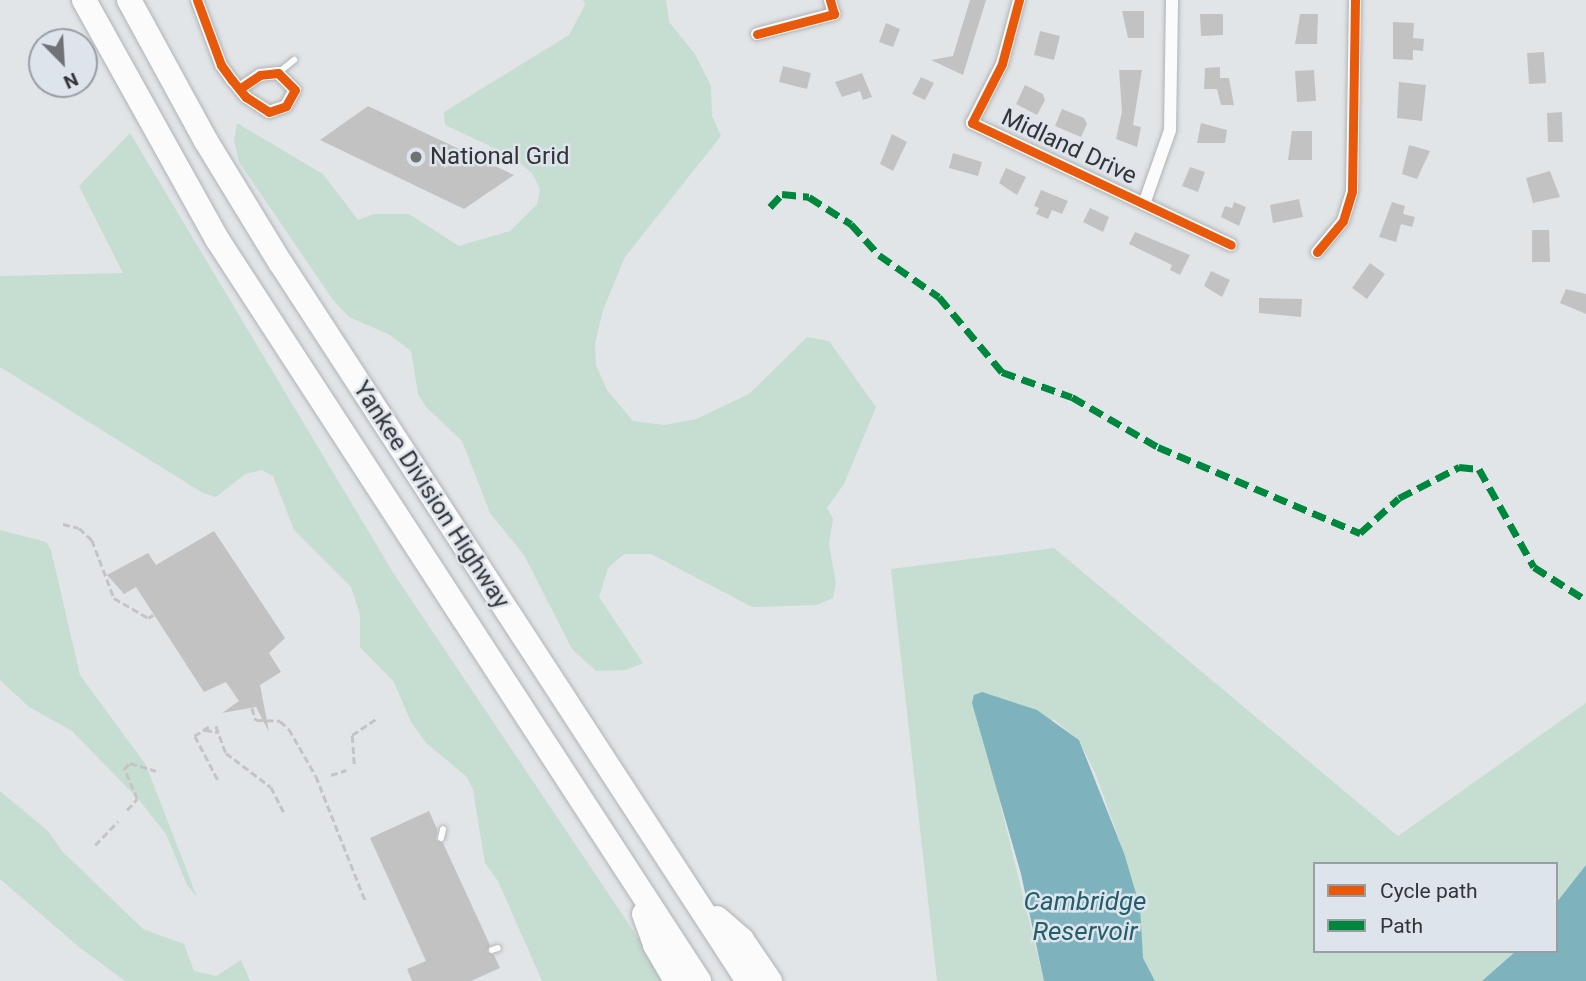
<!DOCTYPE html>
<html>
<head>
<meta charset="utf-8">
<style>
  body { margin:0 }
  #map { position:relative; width:1586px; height:981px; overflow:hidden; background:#e2e5e8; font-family:Roboto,sans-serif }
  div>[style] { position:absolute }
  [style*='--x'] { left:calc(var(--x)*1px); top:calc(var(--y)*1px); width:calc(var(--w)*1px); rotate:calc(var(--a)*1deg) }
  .green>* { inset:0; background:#c6ddd1 }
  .water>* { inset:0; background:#7eb3bd }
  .building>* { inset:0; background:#c2c2c2 }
  .path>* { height:2.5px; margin-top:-1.25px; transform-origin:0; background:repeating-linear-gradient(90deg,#c4c4c6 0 7px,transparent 0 10.5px) }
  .roads { filter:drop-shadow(0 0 2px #b0b3b5) drop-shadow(0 0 2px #b0b3b5) }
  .service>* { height:6px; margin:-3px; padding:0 3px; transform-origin:3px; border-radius:3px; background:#fbfbfc }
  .minor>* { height:12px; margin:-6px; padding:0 6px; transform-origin:6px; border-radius:6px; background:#fbfbfc }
  .motorway>* { height:24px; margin:-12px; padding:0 12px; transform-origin:12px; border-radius:12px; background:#fbfbfc }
  .quiet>* { height:7px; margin-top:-3.5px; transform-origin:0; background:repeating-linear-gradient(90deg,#00873e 0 14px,transparent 0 21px) }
  .cycleway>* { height:9px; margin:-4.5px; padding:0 4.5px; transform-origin:4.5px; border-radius:4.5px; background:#e8590c }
  .dots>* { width:19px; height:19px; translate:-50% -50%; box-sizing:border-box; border:4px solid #dee4ec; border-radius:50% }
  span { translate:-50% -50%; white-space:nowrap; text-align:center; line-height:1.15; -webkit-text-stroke:5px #dee4ec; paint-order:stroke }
  .street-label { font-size:24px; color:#323437 }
  .poi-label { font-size:24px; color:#323437 }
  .left { translate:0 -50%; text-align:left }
  .water-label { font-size:26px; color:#215f6a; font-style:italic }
  .legend { position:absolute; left:1313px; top:862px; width:245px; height:91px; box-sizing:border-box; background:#dee4ec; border:2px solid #999ea4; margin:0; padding:9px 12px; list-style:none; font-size:21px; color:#323437 }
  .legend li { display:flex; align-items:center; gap:14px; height:35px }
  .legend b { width:35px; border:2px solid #999ea4 }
  .north { position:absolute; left:28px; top:28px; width:70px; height:70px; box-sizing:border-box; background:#dee4ec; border:2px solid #999ea4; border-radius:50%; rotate:156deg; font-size:19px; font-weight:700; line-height:28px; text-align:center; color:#323437 }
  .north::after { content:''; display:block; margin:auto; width:24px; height:32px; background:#707275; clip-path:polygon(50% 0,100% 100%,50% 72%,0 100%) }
</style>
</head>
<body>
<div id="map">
  <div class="green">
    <i style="clip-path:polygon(583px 0,666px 0,669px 22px,695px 54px,711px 86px,712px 116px,721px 136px,625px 257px,603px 310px,595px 344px,596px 365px,607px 390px,633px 421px,664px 425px,696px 419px,749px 394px,807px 337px,829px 341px,876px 407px,844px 484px,827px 508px,833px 519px,829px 544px,836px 583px,833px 598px,817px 605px,752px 607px,651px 554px,624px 554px,608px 568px,599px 597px,643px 663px,626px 670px,596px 671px,572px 649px,524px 555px,490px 513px,462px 441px,426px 407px,418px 394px,411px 351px,390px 335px,349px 317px,333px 300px,239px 162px,234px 141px,237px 123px,311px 167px,323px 174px,358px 220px,374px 214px,409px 214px,459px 246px,510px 231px,537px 204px,540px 189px,532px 173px,513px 157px,445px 125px,444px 112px,569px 35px,585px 5px)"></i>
    <i style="clip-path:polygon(130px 133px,394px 574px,667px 981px,542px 981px,498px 881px,485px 863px,473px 790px,467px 777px,426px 743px,411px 722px,394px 682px,360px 647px,360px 615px,351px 587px,294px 530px,273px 476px,262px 470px,245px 474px,216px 497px,203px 493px,0 367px,0 276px,123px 273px,79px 186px)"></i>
    <i style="clip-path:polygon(0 530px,46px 542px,51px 550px,80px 675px,146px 765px,197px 897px,187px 885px,166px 834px,139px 800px,72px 731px,29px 707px,0 680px)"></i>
    <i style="clip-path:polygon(1054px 548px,1398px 836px,1586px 703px,1586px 865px,1556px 903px,1556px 864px,1315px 864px,1315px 951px,1516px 951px,1482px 981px,1155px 981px,1143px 958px,1124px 853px,1096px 775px,1079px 740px,1053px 719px,998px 795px,1044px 981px,937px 981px,891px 569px)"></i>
    <i style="clip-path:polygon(0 791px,48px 831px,62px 851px,143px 929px,184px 944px,194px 971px,216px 976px,241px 960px,250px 981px,125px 981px,79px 947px,0 879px)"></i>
  </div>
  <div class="water">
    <i style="clip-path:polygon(982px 692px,1037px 710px,1079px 740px,1124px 853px,1140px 907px,1143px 958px,1155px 981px,1044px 981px,1021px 874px,972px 703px,974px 695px)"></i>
    <i style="clip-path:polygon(1586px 865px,1586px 981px,1482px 981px,1516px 951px,1556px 951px,1556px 903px)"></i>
  </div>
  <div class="building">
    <i style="clip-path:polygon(970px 0,986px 0,963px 75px,931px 60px,953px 56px)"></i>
    <i style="clip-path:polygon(1122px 11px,1144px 11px,1144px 38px,1128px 38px)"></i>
    <i style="clip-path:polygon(1200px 14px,1223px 14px,1223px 35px,1201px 36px)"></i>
    <i style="clip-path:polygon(1300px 14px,1318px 14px,1317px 44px,1295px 44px)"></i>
    <i style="clip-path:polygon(1393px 22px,1414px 23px,1413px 38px,1424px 39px,1423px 51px,1413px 50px,1413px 60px,1393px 59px)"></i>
    <i style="clip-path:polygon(886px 23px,900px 29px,893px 47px,879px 42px)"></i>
    <i style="clip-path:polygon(1040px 31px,1060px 36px,1054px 60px,1034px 55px)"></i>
    <i style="clip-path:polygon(1544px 52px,1546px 83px,1529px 84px,1527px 53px)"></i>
    <i style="clip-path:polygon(783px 66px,811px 73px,807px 89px,779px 82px)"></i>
    <i style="clip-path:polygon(1220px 67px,1220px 78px,1229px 78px,1234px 105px,1221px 105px,1217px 89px,1204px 89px,1205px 68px)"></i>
    <i style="clip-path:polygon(1119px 70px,1142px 70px,1133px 125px,1141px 127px,1137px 147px,1116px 139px,1122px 112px)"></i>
    <i style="clip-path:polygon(1314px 70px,1316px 101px,1297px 102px,1295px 71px)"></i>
    <i style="clip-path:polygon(862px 73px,872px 97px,863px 100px,860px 91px,842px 97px,835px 82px)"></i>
    <i style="clip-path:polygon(921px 77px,934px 83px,925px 100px,912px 94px)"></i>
    <i style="clip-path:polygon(1399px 82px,1426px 85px,1422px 121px,1397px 118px)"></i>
    <i style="clip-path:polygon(1025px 85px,1043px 94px,1045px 100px,1037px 115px,1016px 104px)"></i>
    <i style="clip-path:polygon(368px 106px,514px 175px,464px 209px,320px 140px)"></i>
    <i style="clip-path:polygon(1062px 109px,1084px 118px,1087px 124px,1081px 137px,1055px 126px)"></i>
    <i style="clip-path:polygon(1562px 112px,1563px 142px,1548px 142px,1547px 113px)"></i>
    <i style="clip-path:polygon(1201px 123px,1227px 130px,1225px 143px,1197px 143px)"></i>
    <i style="clip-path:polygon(1292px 131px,1312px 131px,1312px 160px,1288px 160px)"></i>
    <i style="clip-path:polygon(892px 134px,907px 142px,893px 171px,880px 164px)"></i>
    <i style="clip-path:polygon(1409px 145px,1430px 151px,1417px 179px,1402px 174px)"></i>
    <i style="clip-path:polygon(953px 153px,982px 162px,978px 176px,949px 168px)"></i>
    <i style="clip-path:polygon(1190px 167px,1205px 172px,1198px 192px,1182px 186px)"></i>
    <i style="clip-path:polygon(1006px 168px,1026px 177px,1017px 195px,999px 183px)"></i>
    <i style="clip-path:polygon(1550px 171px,1560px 197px,1533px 203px,1526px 178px)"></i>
    <i style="clip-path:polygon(1041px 190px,1068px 201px,1062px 214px,1052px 210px,1048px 219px,1036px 214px,1039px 208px,1034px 206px)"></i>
    <i style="clip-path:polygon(1299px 199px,1303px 217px,1273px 223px,1270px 205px)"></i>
    <i style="clip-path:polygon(1234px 202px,1246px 207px,1239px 226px,1221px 217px,1225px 206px,1232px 208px)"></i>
    <i style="clip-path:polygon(1392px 202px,1405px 206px,1403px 214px,1415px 217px,1412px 227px,1401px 224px,1396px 242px,1379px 237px)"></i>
    <i style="clip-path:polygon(1090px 208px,1109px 217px,1103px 232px,1083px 222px)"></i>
    <i style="clip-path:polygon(1532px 230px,1549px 230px,1550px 262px,1532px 262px)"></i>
    <i style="clip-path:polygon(1135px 232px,1190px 255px,1180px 275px,1170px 270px,1172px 265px,1129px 244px)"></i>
    <i style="clip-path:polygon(1370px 263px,1385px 274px,1367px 299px,1352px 288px)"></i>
    <i style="clip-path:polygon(1211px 271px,1230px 280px,1222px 297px,1204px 286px)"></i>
    <i style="clip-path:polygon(1566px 289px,1586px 294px,1586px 314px,1560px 303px)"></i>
    <i style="clip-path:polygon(1259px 298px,1302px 299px,1301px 317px,1259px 313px)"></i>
    <i style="clip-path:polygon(214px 531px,285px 638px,269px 653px,281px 672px,260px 685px,269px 732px,256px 707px,222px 713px,239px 701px,226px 682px,204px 692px,136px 587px,124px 594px,107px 575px,148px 553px,156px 565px)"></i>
    <i style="clip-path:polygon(429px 811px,437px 829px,436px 840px,443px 843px,490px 945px,487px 952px,494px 955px,500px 968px,471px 981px,412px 981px,407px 969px,426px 961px,370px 838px)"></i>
  </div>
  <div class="path">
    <i style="--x:63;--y:524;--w:16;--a:14"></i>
    <i style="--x:79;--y:528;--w:18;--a:43"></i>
    <i style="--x:92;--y:540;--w:62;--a:69.2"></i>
    <i style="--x:114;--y:598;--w:39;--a:30"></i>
    <i style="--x:148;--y:618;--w:6;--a:-31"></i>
    <i style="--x:252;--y:708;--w:13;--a:72"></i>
    <i style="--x:256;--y:720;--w:24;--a:2"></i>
    <i style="--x:280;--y:721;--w:12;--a:42"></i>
    <i style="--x:289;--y:729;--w:54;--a:60.1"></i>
    <i style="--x:316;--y:776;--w:136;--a:68.4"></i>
    <i style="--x:216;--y:726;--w:29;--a:70"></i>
    <i style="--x:226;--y:753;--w:56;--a:37.1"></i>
    <i style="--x:271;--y:787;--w:31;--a:63"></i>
    <i style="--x:209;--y:727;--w:17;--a:147"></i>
    <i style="--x:195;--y:736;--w:52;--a:62.4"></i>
    <i style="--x:205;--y:730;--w:14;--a:8"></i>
    <i style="--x:354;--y:764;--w:29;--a:-94"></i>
    <i style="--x:352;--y:735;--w:30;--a:-34"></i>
    <i style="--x:331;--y:775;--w:16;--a:-18"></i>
    <i style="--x:127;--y:810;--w:15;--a:-48"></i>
    <i style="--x:137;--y:799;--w:33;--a:-113"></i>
    <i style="--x:124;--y:769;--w:8;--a:-45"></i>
    <i style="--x:130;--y:763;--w:27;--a:17"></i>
    <i style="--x:95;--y:845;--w:33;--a:-46"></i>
  </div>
  <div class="roads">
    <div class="service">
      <i style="--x:278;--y:73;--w:21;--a:-39"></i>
      <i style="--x:441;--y:838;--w:9;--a:-77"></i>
      <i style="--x:492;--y:950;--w:6;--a:-18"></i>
    </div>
    <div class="minor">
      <i style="--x:197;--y:0;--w:69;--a:69.7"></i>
      <i style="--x:221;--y:65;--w:19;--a:54"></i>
      <i style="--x:232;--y:80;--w:22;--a:51"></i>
      <i style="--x:246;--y:97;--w:27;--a:33"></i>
      <i style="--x:269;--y:112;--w:18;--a:-19"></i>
      <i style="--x:286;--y:106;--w:18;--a:-61"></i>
      <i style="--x:295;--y:90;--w:24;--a:-135"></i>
      <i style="--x:278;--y:73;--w:18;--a:174"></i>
      <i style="--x:260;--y:75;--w:25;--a:146"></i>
      <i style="--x:1019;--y:0;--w:66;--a:104.9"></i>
      <i style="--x:1002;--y:64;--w:66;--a:117"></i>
      <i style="--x:972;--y:123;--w:286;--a:25.2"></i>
      <i style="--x:757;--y:34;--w:80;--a:-14.6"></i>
      <i style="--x:834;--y:14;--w:15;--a:-106"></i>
      <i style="--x:1144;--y:204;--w:78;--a:-70.6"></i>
      <i style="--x:1170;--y:130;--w:130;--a:-89.1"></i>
      <i style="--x:1317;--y:252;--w:40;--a:-50"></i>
      <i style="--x:1343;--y:221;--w:31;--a:-73"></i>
      <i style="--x:1352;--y:191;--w:191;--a:-89.1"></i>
    </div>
    <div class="motorway">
      <i style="--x:84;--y:0;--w:274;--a:60.9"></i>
      <i style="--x:217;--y:239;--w:885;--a:56.99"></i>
      <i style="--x:129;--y:0;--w:161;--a:61.4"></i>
      <i style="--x:206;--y:141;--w:142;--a:58.6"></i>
      <i style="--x:280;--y:262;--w:858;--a:56.94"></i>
      <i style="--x:644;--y:914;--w:33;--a:70"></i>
      <i style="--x:655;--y:945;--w:42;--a:59.7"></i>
      <i style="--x:717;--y:918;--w:33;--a:41"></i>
      <i style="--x:742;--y:940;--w:50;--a:55.7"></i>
    </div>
  </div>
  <div class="quiet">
    <i style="--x:770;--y:207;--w:18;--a:-47"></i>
    <i style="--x:782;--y:194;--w:27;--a:6"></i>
    <i style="--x:809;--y:197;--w:50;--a:32.7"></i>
    <i style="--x:851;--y:224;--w:42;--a:47.9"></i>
    <i style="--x:879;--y:255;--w:73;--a:35"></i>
    <i style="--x:939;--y:297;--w:98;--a:50"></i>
    <i style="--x:1002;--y:372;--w:74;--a:19.7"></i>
    <i style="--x:1072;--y:397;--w:99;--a:30.2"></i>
    <i style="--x:1158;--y:447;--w:220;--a:23.1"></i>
    <i style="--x:1360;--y:533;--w:52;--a:-41.9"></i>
    <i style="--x:1399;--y:498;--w:68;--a:-27.3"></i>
    <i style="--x:1459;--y:467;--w:20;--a:6"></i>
    <i style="--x:1479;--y:469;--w:112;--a:60.7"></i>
    <i style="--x:1534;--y:567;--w:62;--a:32.4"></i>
  </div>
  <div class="cycleway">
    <i style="--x:197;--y:0;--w:69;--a:69.7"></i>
    <i style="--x:221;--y:65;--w:19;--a:54"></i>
    <i style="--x:232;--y:80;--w:22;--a:51"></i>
    <i style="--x:246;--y:97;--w:27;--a:33"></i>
    <i style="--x:269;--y:112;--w:18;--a:-19"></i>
    <i style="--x:286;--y:106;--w:18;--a:-61"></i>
    <i style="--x:295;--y:90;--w:24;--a:-135"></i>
    <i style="--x:278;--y:73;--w:18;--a:174"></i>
    <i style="--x:260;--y:75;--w:25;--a:146"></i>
    <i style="--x:1019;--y:0;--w:66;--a:104.9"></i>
    <i style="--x:1002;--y:64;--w:66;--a:117"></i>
    <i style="--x:972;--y:123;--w:286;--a:25.2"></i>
    <i style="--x:757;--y:34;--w:80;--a:-14.6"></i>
    <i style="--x:834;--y:14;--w:15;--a:-106"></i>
    <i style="--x:1317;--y:252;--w:40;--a:-50"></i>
    <i style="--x:1343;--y:221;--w:31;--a:-73"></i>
    <i style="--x:1352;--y:191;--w:191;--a:-89.1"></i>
  </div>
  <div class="dots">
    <i style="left:416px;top:157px;background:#707275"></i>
  </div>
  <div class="street-label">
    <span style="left:1069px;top:147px;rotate:25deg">Midland Drive</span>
    <span style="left:431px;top:495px;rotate:57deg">Yankee Division Highway</span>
  </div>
  <div class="poi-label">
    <span class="left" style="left:430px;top:157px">National Grid</span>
  </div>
  <div class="water-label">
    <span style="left:1085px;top:917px">Cambridge<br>Reservoir</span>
  </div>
  <ul class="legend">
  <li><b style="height:9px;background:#e8590c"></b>Cycle path</li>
  <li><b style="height:9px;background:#00873e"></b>Path</li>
  </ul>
  <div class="north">N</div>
</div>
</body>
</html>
